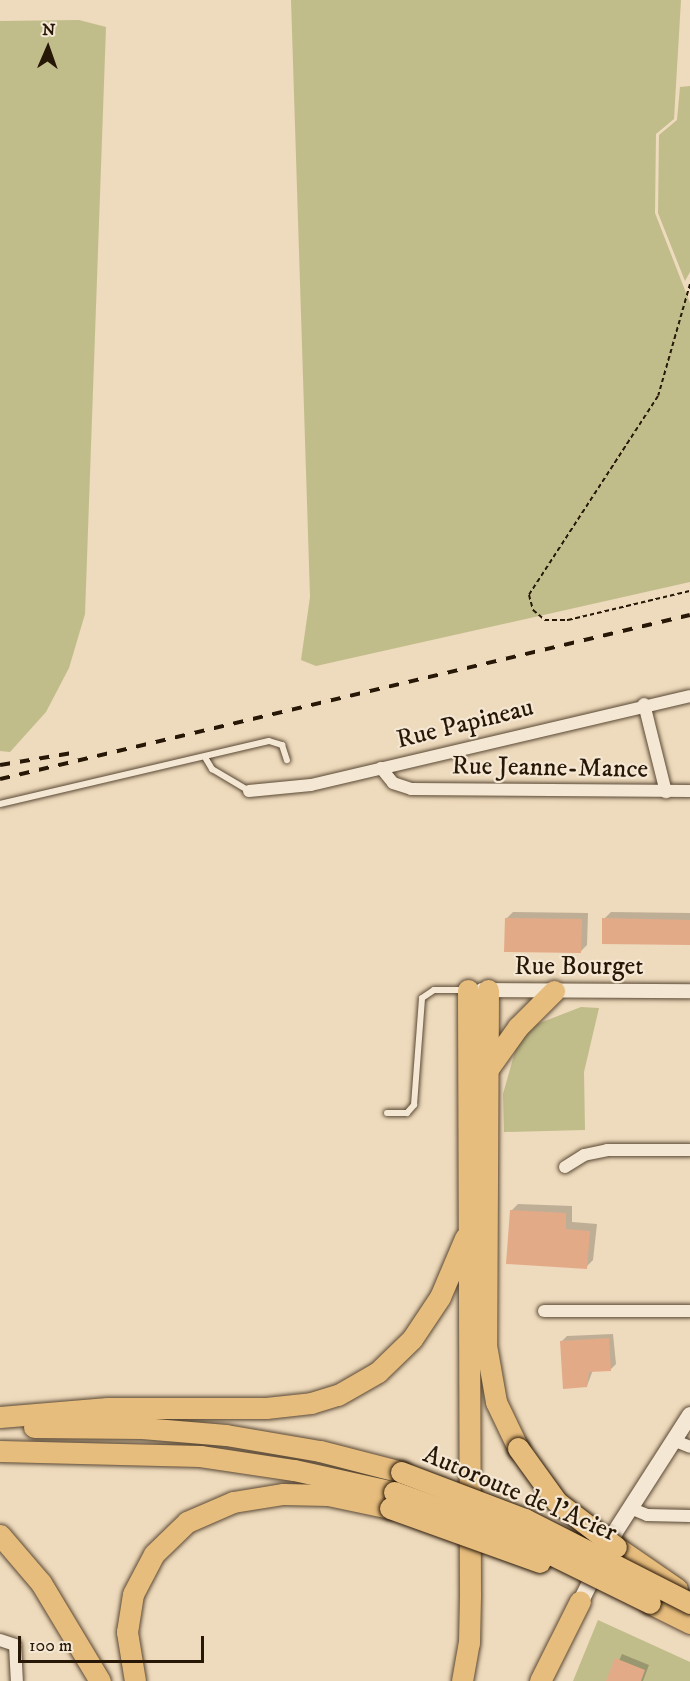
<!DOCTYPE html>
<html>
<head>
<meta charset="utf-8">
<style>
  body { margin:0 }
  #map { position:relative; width:690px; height:1681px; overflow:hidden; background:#eedabc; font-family:"IM FELL DW Pica",serif }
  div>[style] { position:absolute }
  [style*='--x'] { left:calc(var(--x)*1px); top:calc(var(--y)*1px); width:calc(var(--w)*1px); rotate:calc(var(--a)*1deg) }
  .green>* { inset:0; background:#c0bd8b }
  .shadow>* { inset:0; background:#0003 }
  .building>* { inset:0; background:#e3aa88 }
  .path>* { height:2px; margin-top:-1px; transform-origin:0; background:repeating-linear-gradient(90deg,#271706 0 4.5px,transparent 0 7.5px) }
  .roads { filter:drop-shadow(0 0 2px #594834) drop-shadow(0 0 2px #594834) }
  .service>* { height:6px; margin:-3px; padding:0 3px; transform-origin:3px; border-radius:3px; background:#f4e7d3 }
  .minor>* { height:12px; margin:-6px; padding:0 6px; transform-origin:6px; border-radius:6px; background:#f4e7d3 }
  .tertiary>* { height:14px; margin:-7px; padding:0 7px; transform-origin:7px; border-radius:7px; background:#f4e7d3 }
  .secondary>* { height:16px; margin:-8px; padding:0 8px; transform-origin:8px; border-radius:8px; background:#f4e7d3 }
  .motorway>* { height:21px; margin:-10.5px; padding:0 10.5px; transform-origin:10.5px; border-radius:10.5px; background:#e7bd7e }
  .rail>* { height:4px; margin-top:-2px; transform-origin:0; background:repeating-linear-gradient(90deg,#271706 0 10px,transparent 0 20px) }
  .bridges { filter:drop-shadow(0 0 2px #271706) drop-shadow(0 0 2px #271706) }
  .motorway-bridge>* { height:21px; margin:-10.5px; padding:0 10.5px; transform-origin:10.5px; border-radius:10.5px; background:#e7bd7e }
  span { translate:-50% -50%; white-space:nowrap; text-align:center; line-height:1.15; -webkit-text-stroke:4.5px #f4e7d3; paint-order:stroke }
  .street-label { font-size:26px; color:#271706 }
  .north { position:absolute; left:18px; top:18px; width:60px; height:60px; -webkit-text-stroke:4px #f4e7d3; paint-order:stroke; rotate:2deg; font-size:16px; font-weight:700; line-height:24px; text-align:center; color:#271706 }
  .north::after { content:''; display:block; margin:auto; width:21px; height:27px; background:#271706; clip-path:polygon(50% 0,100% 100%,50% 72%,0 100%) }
  .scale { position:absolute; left:18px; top:1636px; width:186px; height:27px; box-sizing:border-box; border:3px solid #271706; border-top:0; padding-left:8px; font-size:18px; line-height:21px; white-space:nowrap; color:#271706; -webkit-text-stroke:4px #f4e7d3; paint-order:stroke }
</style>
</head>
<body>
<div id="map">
  <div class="green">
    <i style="clip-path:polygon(291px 0,681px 0,674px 119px,656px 134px,655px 213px,690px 303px,690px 582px,316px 666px,301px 660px,310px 597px)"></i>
    <i style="clip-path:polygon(79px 20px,106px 27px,85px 614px,69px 668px,46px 712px,10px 752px,0 751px,0 21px)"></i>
    <i style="clip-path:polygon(690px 86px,690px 272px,685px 281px,658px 213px,659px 135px,677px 120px,680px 87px)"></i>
    <i style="clip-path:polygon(581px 1007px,599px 1008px,584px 1072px,585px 1130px,504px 1132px,503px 1094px,517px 1044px,532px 1026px)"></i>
    <i style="clip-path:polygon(598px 1620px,690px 1662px,690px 1681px,573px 1681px)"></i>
  </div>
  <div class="shadow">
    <i style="clip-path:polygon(513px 912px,588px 913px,587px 945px,580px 952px,506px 919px)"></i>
    <i style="clip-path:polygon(611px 912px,690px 913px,690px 944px,604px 919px)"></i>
    <i style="clip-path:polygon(518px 1204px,572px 1206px,572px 1222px,597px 1224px,593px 1260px,586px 1267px,511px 1211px)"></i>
    <i style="clip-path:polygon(613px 1334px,616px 1364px,611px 1369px,593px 1370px,587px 1386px,562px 1341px,567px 1336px)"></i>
    <i style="clip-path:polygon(622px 1654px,649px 1665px,643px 1681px,610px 1681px)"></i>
  </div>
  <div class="building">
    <i style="clip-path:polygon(505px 918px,582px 919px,581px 953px,504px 952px)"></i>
    <i style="clip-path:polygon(602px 918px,690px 920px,690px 945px,602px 944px)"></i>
    <i style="clip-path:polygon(510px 1210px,566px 1213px,566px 1229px,590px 1231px,587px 1269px,506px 1264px)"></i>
    <i style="clip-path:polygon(609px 1338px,611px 1371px,589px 1372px,587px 1387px,563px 1389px,560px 1341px)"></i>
    <i style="clip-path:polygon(615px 1658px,645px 1670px,641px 1681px,606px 1681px)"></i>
  </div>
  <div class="path">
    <i style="--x:690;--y:284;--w:116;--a:105.9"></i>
    <i style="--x:658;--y:396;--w:237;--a:123"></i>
    <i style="--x:529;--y:595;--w:16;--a:75"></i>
    <i style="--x:533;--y:610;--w:16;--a:40"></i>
    <i style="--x:545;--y:620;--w:23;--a:0"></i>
    <i style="--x:568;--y:620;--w:125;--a:-13.4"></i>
  </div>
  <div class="roads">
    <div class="service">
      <i style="--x:206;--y:759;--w:12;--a:59"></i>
      <i style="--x:212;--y:769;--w:43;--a:30.7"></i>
      <i style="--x:0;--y:804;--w:276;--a:-13.2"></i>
      <i style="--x:269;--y:741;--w:14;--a:17"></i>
      <i style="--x:282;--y:745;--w:16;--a:72"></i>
      <i style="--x:387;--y:1113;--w:20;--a:0"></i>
      <i style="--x:407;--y:1113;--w:11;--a:-49"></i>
      <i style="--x:414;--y:1105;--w:107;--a:-85.7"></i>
      <i style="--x:422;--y:998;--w:14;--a:-34"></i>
      <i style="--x:434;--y:990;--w:31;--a:0"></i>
    </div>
    <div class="minor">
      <i style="--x:644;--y:704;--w:91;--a:76"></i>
      <i style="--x:381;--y:768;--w:19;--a:51"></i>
      <i style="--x:393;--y:783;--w:19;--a:18"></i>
      <i style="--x:411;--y:789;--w:279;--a:0.4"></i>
      <i style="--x:249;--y:791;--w:62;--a:-5.5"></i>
      <i style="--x:311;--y:785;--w:389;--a:-13.2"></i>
      <i style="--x:565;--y:1167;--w:22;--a:-32"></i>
      <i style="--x:584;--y:1155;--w:24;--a:-12"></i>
      <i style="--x:607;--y:1150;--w:83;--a:0"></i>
      <i style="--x:544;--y:1311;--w:146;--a:0"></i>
      <i style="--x:673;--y:1440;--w:18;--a:22"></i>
      <i style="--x:630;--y:1508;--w:18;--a:22"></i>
      <i style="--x:647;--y:1515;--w:43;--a:1.3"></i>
      <i style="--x:0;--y:1640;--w:16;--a:18"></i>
      <i style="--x:15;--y:1645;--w:36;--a:87"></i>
    </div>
    <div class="tertiary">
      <i style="--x:482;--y:990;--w:208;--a:0.3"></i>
    </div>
    <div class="secondary">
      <i style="--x:576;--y:1611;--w:88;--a:-63.7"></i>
      <i style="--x:615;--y:1532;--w:139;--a:-57.3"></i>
    </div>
    <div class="motorway">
      <i style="--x:488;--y:990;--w:355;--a:90.3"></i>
      <i style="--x:486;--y:1345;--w:58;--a:80"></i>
      <i style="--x:496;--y:1402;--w:51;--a:64.4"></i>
      <i style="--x:488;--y:1069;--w:52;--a:-54.5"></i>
      <i style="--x:518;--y:1027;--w:51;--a:-45"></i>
      <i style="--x:0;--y:1417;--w:108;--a:-4.8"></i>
      <i style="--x:108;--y:1408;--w:158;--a:0"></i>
      <i style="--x:266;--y:1408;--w:45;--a:-6.3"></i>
      <i style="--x:311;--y:1403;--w:28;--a:-17"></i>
      <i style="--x:338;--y:1395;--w:46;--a:-29.9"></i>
      <i style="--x:378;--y:1372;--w:47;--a:-44.1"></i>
      <i style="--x:412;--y:1339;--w:50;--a:-56.3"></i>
      <i style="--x:440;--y:1297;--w:64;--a:-67"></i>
      <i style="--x:34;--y:1427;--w:108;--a:0.5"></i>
      <i style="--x:142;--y:1428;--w:84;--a:4.8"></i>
      <i style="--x:226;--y:1435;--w:95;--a:9.7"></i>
      <i style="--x:320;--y:1451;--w:84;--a:14.5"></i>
      <i style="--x:0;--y:1451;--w:200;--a:1.4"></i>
      <i style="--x:200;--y:1456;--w:95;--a:8.5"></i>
      <i style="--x:294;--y:1470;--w:102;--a:12.4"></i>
      <i style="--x:0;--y:1535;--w:63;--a:49.5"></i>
      <i style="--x:41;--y:1583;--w:114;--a:59"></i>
      <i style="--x:616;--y:1547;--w:74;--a:34.5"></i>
      <i style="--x:650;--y:1603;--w:45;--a:26.6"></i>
      <i style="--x:135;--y:1681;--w:50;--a:-99.3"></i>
      <i style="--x:127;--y:1632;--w:38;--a:-81"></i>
      <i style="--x:133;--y:1594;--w:45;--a:-62.3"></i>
      <i style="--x:154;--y:1554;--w:46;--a:-44.1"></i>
      <i style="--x:187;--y:1522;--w:50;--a:-23.5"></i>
      <i style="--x:233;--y:1502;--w:51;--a:-9.1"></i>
      <i style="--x:283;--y:1494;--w:45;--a:1.3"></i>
      <i style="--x:328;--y:1495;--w:63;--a:11.8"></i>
      <i style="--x:462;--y:1681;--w:39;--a:-80"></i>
      <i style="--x:469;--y:1643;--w:48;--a:-88.8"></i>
      <i style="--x:470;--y:1595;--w:605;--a:-90.19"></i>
      <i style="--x:540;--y:1681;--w:89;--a:-63.4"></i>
    </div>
  </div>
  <div class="rail">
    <i style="--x:0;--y:765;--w:79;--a:-9.5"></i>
    <i style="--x:0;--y:779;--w:709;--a:-13.37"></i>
  </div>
  <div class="bridges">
    <div class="motorway-bridge">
      <i style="--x:518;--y:1448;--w:67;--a:54.2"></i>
      <i style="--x:557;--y:1502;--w:74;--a:37.3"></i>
      <i style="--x:401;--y:1472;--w:133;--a:20.8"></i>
      <i style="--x:525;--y:1519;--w:185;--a:27"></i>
      <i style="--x:394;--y:1492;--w:121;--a:19.8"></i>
      <i style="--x:508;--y:1533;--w:158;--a:26.2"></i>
      <i style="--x:390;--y:1508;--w:159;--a:19.8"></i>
    </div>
  </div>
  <div class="street-label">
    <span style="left:465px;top:724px;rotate:-14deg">Rue Papineau</span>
    <span style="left:550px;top:768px;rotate:1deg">Rue Jeanne-Mance</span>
    <span style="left:579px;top:967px">Rue Bourget</span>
    <span style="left:520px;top:1494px;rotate:23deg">Autoroute de l'Acier</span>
  </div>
  <div class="north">N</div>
  <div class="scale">100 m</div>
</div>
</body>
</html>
